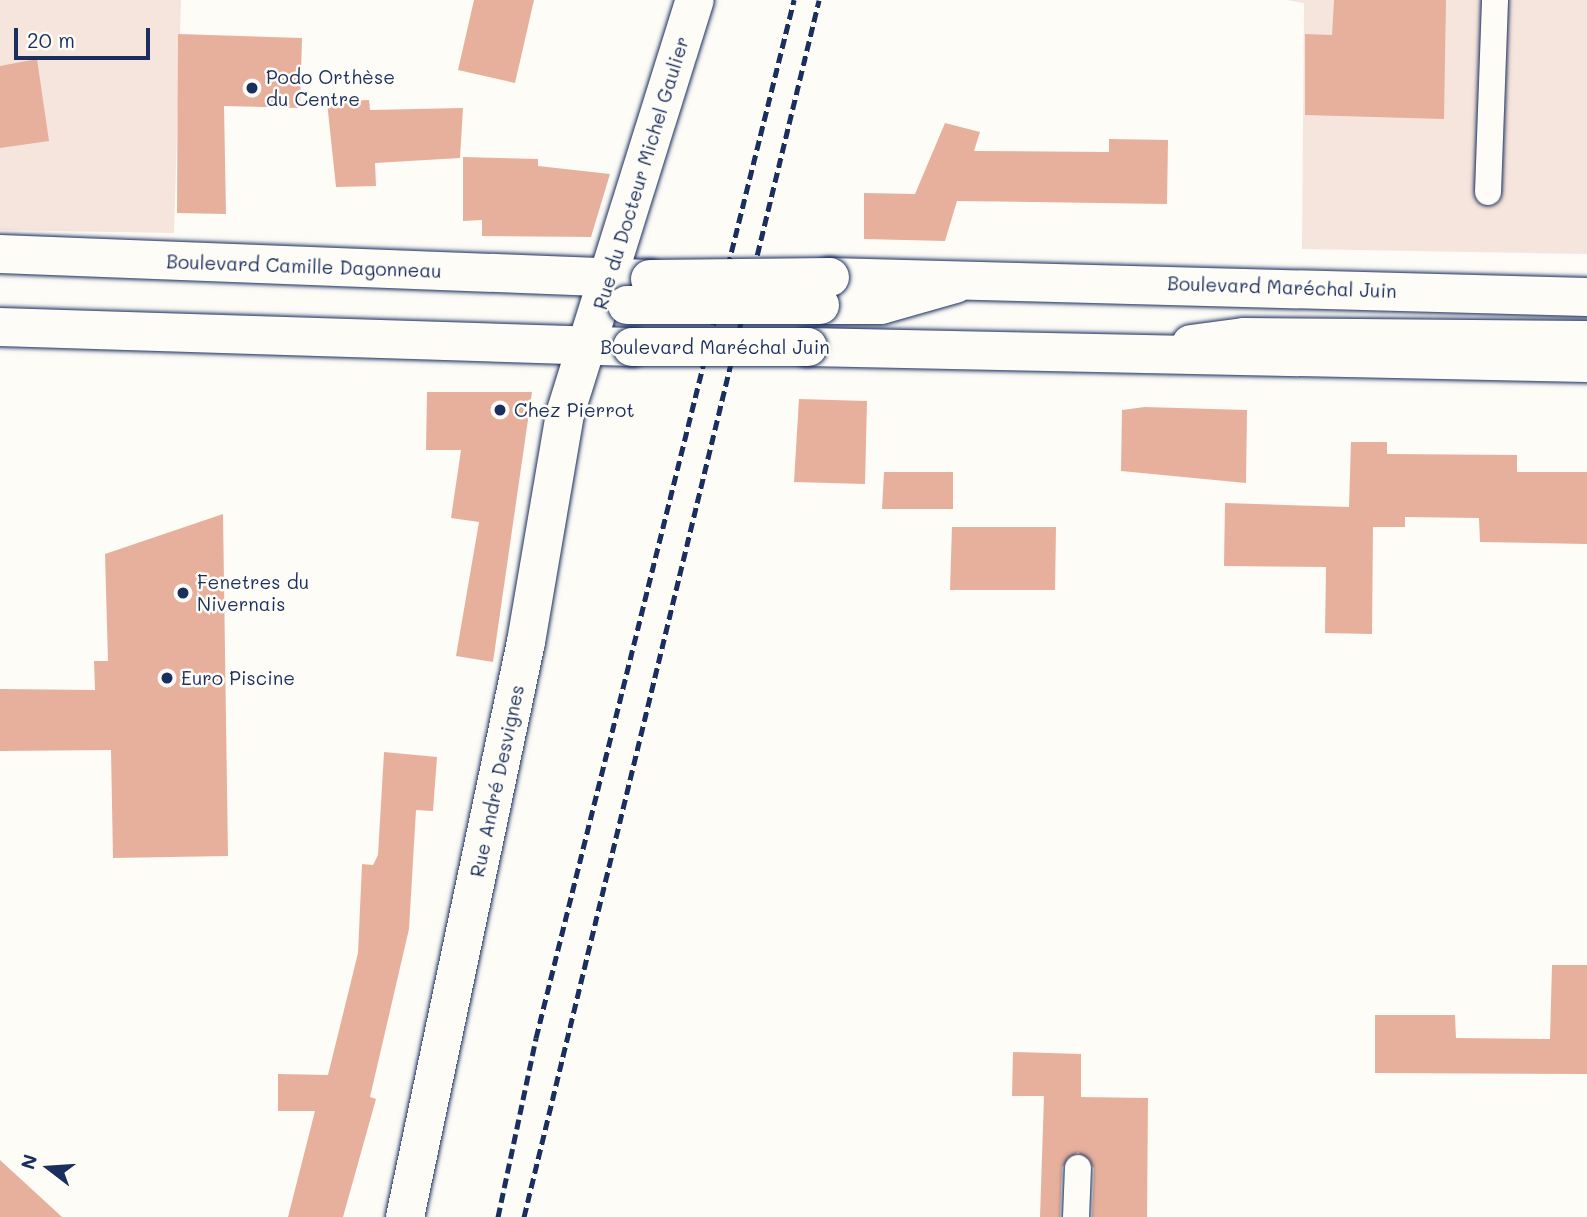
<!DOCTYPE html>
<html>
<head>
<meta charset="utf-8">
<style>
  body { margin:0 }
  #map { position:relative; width:1587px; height:1217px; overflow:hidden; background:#fdfcf7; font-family:Mali,sans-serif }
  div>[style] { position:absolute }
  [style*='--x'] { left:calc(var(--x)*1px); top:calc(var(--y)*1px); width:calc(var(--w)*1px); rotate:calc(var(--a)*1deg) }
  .built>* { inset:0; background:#f6e5dc }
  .building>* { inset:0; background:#e7b09c }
  .roads { filter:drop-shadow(0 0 2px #1b2f5e) drop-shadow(0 0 2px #1b2f5e) }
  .service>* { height:26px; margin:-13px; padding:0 13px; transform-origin:13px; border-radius:13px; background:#fdfcf7 }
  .minor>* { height:38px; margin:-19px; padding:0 19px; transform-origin:19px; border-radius:19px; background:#fdfcf7 }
  .tertiary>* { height:38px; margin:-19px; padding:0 19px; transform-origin:19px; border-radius:19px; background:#fdfcf7 }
  .primary>* { height:38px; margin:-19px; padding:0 19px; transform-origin:19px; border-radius:19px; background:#fdfcf7 }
  .rail>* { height:5px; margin-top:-2.5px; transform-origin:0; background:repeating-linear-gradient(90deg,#1b2f5e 0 10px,transparent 0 15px) }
  .bridges { filter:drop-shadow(0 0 2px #1b2f5e) drop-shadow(0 0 2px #1b2f5e) }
  .tertiary-bridge>* { height:38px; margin:-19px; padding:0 19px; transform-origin:19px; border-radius:19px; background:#fdfcf7 }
  .primary-bridge>* { height:38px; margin:-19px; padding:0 19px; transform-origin:19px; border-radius:19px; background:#fdfcf7 }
  .dots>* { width:19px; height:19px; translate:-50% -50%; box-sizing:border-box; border:4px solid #fdfcf7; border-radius:50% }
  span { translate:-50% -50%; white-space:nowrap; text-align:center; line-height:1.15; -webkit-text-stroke:5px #fdfcf7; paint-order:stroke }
  .poi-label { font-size:19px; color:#1b2f5e }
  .left { translate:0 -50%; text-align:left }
  .street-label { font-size:19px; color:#1b2f5e }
  .north { position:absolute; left:14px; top:1133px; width:70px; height:70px; -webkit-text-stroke:5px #fdfcf7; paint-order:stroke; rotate:287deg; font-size:19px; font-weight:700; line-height:28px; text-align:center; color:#1b2f5e }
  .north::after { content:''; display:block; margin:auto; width:24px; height:32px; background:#1b2f5e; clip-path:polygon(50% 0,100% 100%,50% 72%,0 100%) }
  .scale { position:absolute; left:14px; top:28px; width:136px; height:32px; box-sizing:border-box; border:4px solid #1b2f5e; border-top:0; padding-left:9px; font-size:21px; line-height:24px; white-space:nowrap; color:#1b2f5e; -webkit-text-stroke:5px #fdfcf7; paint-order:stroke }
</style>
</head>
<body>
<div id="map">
  <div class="built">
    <i style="clip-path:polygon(0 0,181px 0,174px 233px,0 230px)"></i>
    <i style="clip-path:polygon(1287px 0,1587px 0,1587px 254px,1302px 249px,1304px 3px)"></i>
  </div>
  <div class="building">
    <i style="clip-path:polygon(474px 0,534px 0,515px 83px,458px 70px)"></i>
    <i style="clip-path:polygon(1334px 0,1446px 0,1444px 119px,1305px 115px,1305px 34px,1332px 35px)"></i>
    <i style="clip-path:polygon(178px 34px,302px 38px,300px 108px,224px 106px,226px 214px,177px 213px)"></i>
    <i style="clip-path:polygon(37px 59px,49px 141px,0 148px,0 66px)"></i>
    <i style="clip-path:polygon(369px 100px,370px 110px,463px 108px,460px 158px,375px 163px,376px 186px,336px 187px,327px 102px)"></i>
    <i style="clip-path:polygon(945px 123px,980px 132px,974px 151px,1109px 152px,1109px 139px,1168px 140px,1167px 204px,957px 201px,945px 241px,864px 239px,864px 193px,915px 194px)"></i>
    <i style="clip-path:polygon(463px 157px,538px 159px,538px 166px,610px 174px,591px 237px,482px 236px,482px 220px,463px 221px)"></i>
    <i style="clip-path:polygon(427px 392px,532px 392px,493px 662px,456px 656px,479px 522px,451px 518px,461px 450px,426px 450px)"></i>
    <i style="clip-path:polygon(799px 399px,867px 401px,865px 484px,794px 482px)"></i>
    <i style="clip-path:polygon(1145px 407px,1247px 410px,1246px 483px,1121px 471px,1122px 410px)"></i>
    <i style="clip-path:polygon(1351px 442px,1387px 442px,1387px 454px,1517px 455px,1517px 472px,1587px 472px,1587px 544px,1480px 542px,1479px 518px,1405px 517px,1405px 527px,1373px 527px,1372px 634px,1325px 633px,1326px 567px,1224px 566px,1225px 503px,1349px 507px)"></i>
    <i style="clip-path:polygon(884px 472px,953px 472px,953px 509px,882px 509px)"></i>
    <i style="clip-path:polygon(223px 514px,228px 856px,113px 858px,111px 750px,0 751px,0 689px,95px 690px,94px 661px,108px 661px,105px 554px)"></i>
    <i style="clip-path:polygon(952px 527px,1056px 527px,1055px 590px,950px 590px)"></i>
    <i style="clip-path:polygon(384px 752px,437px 757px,433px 811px,416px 810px,409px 929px,370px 1097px,376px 1099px,343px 1217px,288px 1217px,315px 1111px,278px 1111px,278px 1074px,328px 1075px,358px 953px,362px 864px,373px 865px,378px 855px)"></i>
    <i style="clip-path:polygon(1552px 965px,1587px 965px,1587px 1074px,1375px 1073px,1375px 1015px,1455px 1015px,1456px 1038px,1550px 1039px)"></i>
    <i style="clip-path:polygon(1013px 1052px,1081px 1054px,1081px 1097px,1148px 1098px,1147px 1217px,1092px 1217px,1094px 1168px,1078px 1152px,1062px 1167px,1060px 1217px,1040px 1217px,1044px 1096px,1012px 1096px)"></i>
    <i style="clip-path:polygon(0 1160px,62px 1217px,0 1217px)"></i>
  </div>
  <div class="roads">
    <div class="service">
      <i style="--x:1488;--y:192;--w:192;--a:-87.9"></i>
      <i style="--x:1076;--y:1217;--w:49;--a:-87.7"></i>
    </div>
    <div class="minor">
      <i style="--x:1191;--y:344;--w:53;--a:-7.5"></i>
      <i style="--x:1244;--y:337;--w:343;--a:0.5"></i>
    </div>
    <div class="tertiary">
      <i style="--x:820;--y:305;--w:61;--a:0"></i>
      <i style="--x:881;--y:305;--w:77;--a:-15.8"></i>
      <i style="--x:405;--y:1217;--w:588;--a:-78.12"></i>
      <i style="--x:526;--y:642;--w:231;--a:-80.3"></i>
      <i style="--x:565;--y:414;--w:434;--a:-72.6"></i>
    </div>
    <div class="primary">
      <i style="--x:0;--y:254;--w:650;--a:2.2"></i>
      <i style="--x:830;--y:277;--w:757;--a:1.51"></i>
      <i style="--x:0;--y:327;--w:632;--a:1.81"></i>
      <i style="--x:808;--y:347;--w:779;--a:1.18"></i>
    </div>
  </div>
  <div class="rail">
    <i style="--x:498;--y:1217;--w:183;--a:-78"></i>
    <i style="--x:536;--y:1038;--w:1070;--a:-76.04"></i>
    <i style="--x:524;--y:1217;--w:1252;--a:-76.37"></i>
  </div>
  <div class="bridges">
    <div class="tertiary-bridge">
      <i style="--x:627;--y:305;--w:193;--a:0"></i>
    </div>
    <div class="primary-bridge">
      <i style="--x:650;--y:279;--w:180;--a:-0.6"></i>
      <i style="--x:632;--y:347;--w:176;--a:0"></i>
    </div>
  </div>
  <div class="dots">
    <i style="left:252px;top:88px;background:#1b2f5e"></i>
    <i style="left:500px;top:410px;background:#1b2f5e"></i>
    <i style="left:183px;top:593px;background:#1b2f5e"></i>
    <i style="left:167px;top:678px;background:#1b2f5e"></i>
  </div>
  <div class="poi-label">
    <span class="left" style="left:266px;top:88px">Podo Orthèse<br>du Centre</span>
    <span class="left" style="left:514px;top:410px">Chez Pierrot</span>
    <span class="left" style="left:197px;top:593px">Fenetres du<br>Nivernais</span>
    <span class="left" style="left:181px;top:678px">Euro Piscine</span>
  </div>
  <div class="street-label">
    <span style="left:641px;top:173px;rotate:-73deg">Rue du Docteur Michel Gaulier</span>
    <span style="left:304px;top:266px;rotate:2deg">Boulevard Camille Dagonneau</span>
    <span style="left:1282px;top:287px;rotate:2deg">Boulevard Maréchal Juin</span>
    <span style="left:715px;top:347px">Boulevard Maréchal Juin</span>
    <span style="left:497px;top:781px;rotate:-78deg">Rue André Desvignes</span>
  </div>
  <div class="north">N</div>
  <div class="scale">20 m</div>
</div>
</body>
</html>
